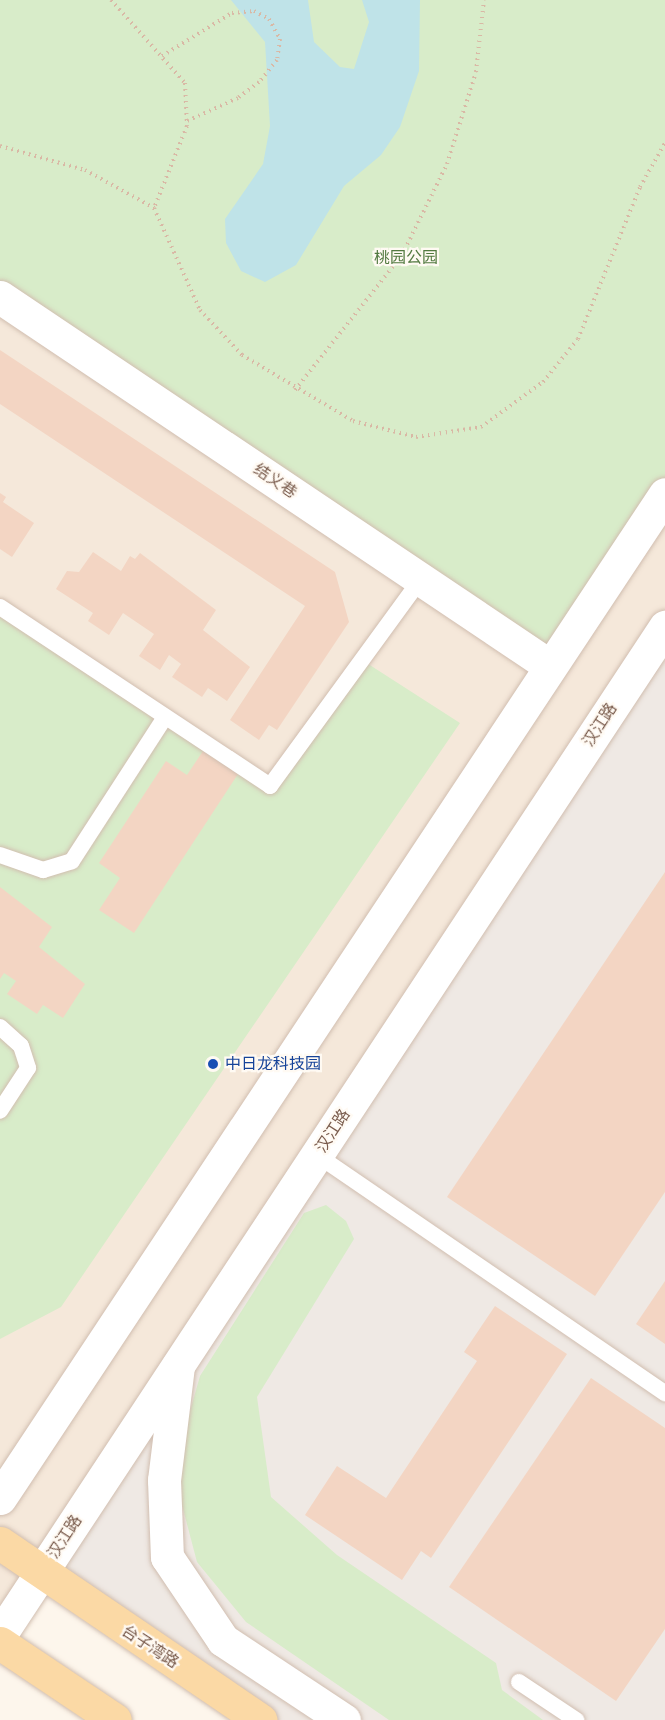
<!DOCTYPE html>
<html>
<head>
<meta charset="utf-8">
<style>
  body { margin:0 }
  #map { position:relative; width:665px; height:1720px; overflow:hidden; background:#fdf6ec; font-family:"DejaVu Sans","Noto Sans SC",sans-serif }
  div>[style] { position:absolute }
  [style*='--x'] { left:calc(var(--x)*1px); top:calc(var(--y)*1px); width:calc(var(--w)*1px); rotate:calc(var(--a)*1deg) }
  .residential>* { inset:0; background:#f5e8da }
  .industrial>* { inset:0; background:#efe9e4 }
  .green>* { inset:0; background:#d8ecc9 }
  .water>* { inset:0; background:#bfe3e8 }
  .building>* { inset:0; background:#f3d5c3 }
  .path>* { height:4px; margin-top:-2px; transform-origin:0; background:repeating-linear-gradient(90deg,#d9b8a5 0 1.5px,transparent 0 6px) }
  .roads { filter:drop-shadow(0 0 2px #d1beb0) drop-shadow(0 0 2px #d1beb0) }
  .service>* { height:16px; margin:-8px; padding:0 8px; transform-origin:8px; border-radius:8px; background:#fff }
  .minor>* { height:33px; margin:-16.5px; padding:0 16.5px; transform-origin:16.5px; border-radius:16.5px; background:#fff }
  .tertiary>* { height:33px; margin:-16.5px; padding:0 16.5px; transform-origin:16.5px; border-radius:16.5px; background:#fff }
  .secondary>* { height:33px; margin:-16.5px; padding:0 16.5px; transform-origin:16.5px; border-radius:16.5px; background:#fff }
  .primary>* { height:33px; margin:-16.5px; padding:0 16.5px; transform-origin:16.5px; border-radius:16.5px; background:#fbd9a5 }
  .dots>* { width:16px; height:16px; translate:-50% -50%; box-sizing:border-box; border:3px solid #fffaf3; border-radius:50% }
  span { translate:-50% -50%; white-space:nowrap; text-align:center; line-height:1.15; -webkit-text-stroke:4.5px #fffaf3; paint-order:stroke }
  .park-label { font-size:16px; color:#537a41 }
  .street-label { font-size:16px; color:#7a5c4d }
  .transit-label { font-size:16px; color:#164399 }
  .left { translate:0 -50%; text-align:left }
</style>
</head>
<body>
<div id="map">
  <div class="residential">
    <i style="clip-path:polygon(0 0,665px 0,665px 626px,0 1629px)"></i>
  </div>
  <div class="industrial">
    <i style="clip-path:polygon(665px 627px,665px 1720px,259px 1720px,40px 1575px)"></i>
  </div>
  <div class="green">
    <i style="clip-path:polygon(0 0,665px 0,665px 494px,550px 666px,0 297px)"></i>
    <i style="clip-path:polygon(0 607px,270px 786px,362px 660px,460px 723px,61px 1307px,0 1339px)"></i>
    <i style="clip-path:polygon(326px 1205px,346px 1221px,354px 1239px,257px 1397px,271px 1497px,337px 1555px,496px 1663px,502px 1690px,543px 1720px,389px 1720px,246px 1622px,197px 1562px,173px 1471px,200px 1376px,304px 1213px)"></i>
  </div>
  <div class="water">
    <i style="clip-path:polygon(231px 0,308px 0,314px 42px,340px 67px,354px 69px,369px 22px,362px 0,420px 0,419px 71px,400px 127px,381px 155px,344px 186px,296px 265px,265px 282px,241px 271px,226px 243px,225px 219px,263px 164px,270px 126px,265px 42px)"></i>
  </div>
  <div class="building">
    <i style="clip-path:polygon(0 350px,335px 572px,349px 622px,277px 730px,269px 725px,259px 740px,230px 720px,305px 606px,0 404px)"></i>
    <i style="clip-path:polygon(0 493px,6px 497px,3px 502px,34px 523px,12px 557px,0 549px)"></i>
    <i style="clip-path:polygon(93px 552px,121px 571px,130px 556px,135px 559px,140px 553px,216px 610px,203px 630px,250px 667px,227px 701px,208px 688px,202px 697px,172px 677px,181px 664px,169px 655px,160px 670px,139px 656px,154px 634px,123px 613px,109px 635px,88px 621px,93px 613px,56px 589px,67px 571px,79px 572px)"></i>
    <i style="clip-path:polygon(203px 751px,238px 774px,134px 933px,99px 910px,120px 878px,99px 863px,166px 761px,187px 775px)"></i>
    <i style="clip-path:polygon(665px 872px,665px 1192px,595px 1296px,447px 1197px)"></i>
    <i style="clip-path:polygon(0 887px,52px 927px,39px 947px,85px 984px,63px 1018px,43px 1005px,37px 1014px,7px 994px,16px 981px,4px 973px,0 979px)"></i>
    <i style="clip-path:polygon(665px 1281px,665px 1344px,636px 1324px)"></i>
    <i style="clip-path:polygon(495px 1306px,567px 1354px,431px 1558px,421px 1551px,402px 1580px,305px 1515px,337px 1466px,386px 1498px,477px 1361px,464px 1352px)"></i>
    <i style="clip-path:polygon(591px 1378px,665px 1428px,665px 1629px,616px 1701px,449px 1587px)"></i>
  </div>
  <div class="path">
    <i style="--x:111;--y:0;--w:111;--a:48.3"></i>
    <i style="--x:185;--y:83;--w:43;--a:87.3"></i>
    <i style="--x:187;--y:126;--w:88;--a:111.9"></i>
    <i style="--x:162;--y:56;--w:82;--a:-31.6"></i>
    <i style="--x:232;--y:13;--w:22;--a:-5"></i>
    <i style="--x:254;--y:11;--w:17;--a:28"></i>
    <i style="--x:269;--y:19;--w:23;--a:61"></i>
    <i style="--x:280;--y:39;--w:21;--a:98"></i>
    <i style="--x:277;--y:60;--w:28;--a:129"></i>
    <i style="--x:259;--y:82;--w:26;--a:143"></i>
    <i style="--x:238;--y:98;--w:56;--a:155.7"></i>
    <i style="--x:0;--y:146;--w:88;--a:15.8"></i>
    <i style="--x:85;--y:170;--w:79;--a:28.8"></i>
    <i style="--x:154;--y:208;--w:112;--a:65.7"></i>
    <i style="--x:200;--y:310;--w:62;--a:47"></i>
    <i style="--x:242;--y:355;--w:129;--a:30.7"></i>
    <i style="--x:353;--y:421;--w:65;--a:14.3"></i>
    <i style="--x:416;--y:437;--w:66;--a:-8.7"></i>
    <i style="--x:481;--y:427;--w:77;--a:-36"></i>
    <i style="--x:543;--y:382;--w:55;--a:-50.9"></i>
    <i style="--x:578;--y:339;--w:164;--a:-67.8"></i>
    <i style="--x:640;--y:187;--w:51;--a:-60.4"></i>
    <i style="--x:295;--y:390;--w:172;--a:-51.6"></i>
    <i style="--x:402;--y:255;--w:102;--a:-63.7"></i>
    <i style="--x:447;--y:164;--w:96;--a:-72.5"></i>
    <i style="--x:476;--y:72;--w:72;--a:-83.7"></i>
  </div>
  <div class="roads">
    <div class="service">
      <i style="--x:0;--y:607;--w:324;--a:33.5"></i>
      <i style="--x:270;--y:786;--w:256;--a:-53.9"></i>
      <i style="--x:0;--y:855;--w:46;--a:19.2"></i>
      <i style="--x:43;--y:870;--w:30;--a:-17"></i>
      <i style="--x:72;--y:861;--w:171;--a:-57.1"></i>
      <i style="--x:0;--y:1027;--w:28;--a:42"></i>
      <i style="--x:21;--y:1046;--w:23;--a:72"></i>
      <i style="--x:28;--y:1068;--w:51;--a:123.1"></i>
      <i style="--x:317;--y:1155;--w:422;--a:34.4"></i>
      <i style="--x:519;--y:1682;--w:69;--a:33.7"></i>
    </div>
    <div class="minor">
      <i style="--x:0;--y:297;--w:662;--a:33.86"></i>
    </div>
    <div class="tertiary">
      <i style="--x:178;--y:1366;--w:115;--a:97"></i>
      <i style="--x:164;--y:1480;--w:77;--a:87.8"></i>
      <i style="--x:167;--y:1557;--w:100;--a:56"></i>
      <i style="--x:223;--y:1640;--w:145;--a:33.5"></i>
    </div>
    <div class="secondary">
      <i style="--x:0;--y:1498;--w:1204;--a:-56.48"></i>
      <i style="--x:0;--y:1635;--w:1208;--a:-56.59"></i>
    </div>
    <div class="primary">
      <i style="--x:0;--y:1543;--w:315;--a:34.2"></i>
      <i style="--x:0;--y:1643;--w:138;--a:33.8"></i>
    </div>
  </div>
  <div class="dots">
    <i style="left:213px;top:1064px;background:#1a4fb4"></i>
  </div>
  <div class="park-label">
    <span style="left:406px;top:258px">桃园公园</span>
  </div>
  <div class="street-label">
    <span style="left:275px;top:481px;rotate:34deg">结义巷</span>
    <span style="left:600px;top:725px;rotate:-57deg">汉江路</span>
    <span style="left:333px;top:1131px;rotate:-57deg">汉江路</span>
    <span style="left:65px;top:1537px;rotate:-57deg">汉江路</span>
    <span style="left:150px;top:1647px;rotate:33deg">台子湾路</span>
  </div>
  <div class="transit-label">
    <span class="left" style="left:225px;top:1064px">中日龙科技园</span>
  </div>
</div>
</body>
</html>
